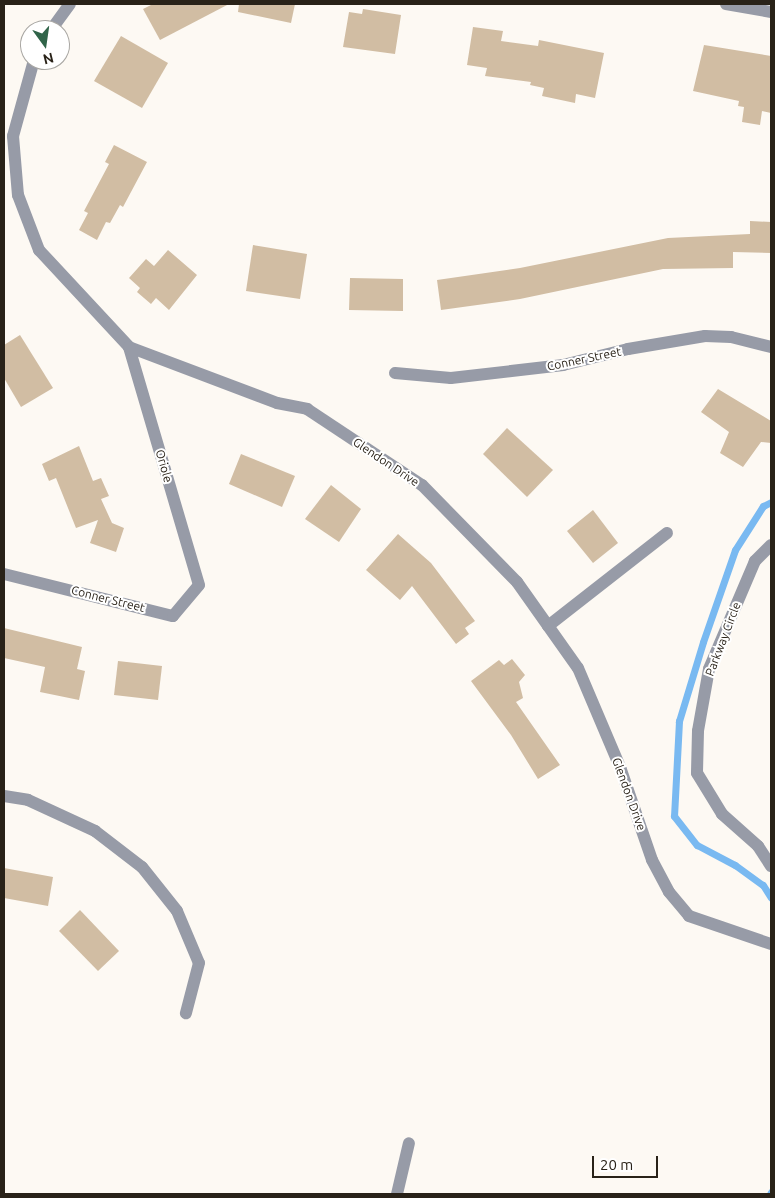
<!DOCTYPE html>
<html>
<head>
<meta charset="utf-8">
<style>
  body { margin:0 }
  #map { position:relative; width:775px; height:1198px; overflow:hidden; background:#fdf9f3; font-family:Ubuntu,sans-serif }
  div>[style] { position:absolute }
  [style*='--x'] { left:calc(var(--x)*1px); top:calc(var(--y)*1px); width:calc(var(--w)*1px); rotate:calc(var(--a)*1deg) }
  .stream>* { height:7px; margin:-3.5px; padding:0 3.5px; transform-origin:3.5px; border-radius:3.5px; background:#79b9f1 }
  .building>* { inset:0; background:#d1bda3 }
  .minor>* { height:12px; margin:-6px; padding:0 6px; transform-origin:6px; border-radius:6px; background:#979ba7 }
  span { translate:-50% -50%; white-space:nowrap; text-align:center; line-height:1.15; -webkit-text-stroke:4px #fff; paint-order:stroke }
  .street-label { font-size:12px; color:#292218 }
  .frame { position:absolute; inset:0; border:5px solid #292218; pointer-events:none }
  .north { position:absolute; left:20px; top:20px; width:50px; height:50px; box-sizing:border-box; background:#fff; border:1px solid #a9a7a3; border-radius:50%; rotate:166deg; font-size:14px; font-weight:700; line-height:20px; text-align:center; color:#292218 }
  .north::after { content:''; display:block; margin:auto; width:18px; height:22px; background:#306449; clip-path:polygon(50% 0,100% 100%,50% 72%,0 100%) }
  .scale { position:absolute; left:592px; top:1156px; width:66px; height:22px; box-sizing:border-box; border:2px solid #292218; border-top:0; padding-left:6px; font-size:15px; line-height:18px; white-space:nowrap; color:#292218; -webkit-text-stroke:4px #fff; paint-order:stroke }
</style>
</head>
<body>
<div id="map">
  <div class="stream">
    <i style="--x:771;--y:502;--w:9;--a:153"></i>
    <i style="--x:763;--y:506;--w:52;--a:122.5"></i>
    <i style="--x:735;--y:550;--w:97;--a:109.2"></i>
    <i style="--x:703;--y:642;--w:83;--a:106.9"></i>
    <i style="--x:679;--y:721;--w:95;--a:93"></i>
    <i style="--x:674;--y:816;--w:37;--a:52"></i>
    <i style="--x:697;--y:845;--w:43;--a:27.8"></i>
    <i style="--x:735;--y:865;--w:34;--a:36"></i>
    <i style="--x:763;--y:885;--w:15;--a:58"></i>
    <i style="--x:770;--y:1194;--w:2;--a:-63"></i>
  </div>
  <div class="building">
    <i style="clip-path:polygon(153px 4px,229px 4px,160px 40px,143px 9px)"></i>
    <i style="clip-path:polygon(239px 4px,295px 4px,291px 23px,238px 12px)"></i>
    <i style="clip-path:polygon(363px 9px,401px 15px,395px 54px,343px 47px,349px 12px,362px 14px)"></i>
    <i style="clip-path:polygon(473px 27px,503px 31px,501px 41px,538px 46px,539px 40px,604px 53px,595px 98px,576px 94px,575px 103px,542px 96px,544px 88px,530px 85px,531px 82px,485px 76px,487px 68px,467px 65px)"></i>
    <i style="clip-path:polygon(121px 36px,168px 63px,142px 108px,94px 81px)"></i>
    <i style="clip-path:polygon(704px 45px,771px 56px,771px 113px,762px 111px,760px 125px,742px 122px,744px 107px,738px 106px,739px 101px,693px 91px)"></i>
    <i style="clip-path:polygon(114px 145px,147px 162px,123px 207px,120px 205px,110px 223px,106px 222px,97px 240px,79px 230px,88px 213px,84px 211px,109px 164px,105px 162px)"></i>
    <i style="clip-path:polygon(750px 221px,771px 222px,771px 253px,733px 252px,733px 268px,663px 269px,520px 299px,441px 310px,437px 280px,520px 268px,668px 238px,750px 234px)"></i>
    <i style="clip-path:polygon(253px 245px,307px 254px,300px 299px,246px 291px)"></i>
    <i style="clip-path:polygon(168px 250px,197px 275px,169px 310px,156px 298px,151px 304px,137px 292px,140px 288px,129px 278px,146px 259px,154px 266px)"></i>
    <i style="clip-path:polygon(350px 278px,403px 279px,403px 311px,349px 310px)"></i>
    <i style="clip-path:polygon(20px 335px,53px 388px,21px 407px,4px 378px,4px 345px)"></i>
    <i style="clip-path:polygon(718px 389px,771px 421px,771px 443px,761px 442px,743px 467px,720px 453px,729px 432px,701px 412px)"></i>
    <i style="clip-path:polygon(507px 428px,553px 470px,527px 497px,483px 454px)"></i>
    <i style="clip-path:polygon(79px 446px,93px 481px,101px 478px,109px 496px,101px 499px,112px 523px,124px 528px,116px 552px,90px 543px,98px 520px,76px 528px,56px 478px,49px 481px,42px 464px)"></i>
    <i style="clip-path:polygon(241px 454px,295px 476px,282px 507px,229px 484px)"></i>
    <i style="clip-path:polygon(331px 485px,361px 509px,339px 542px,305px 519px)"></i>
    <i style="clip-path:polygon(593px 510px,618px 543px,593px 563px,567px 531px)"></i>
    <i style="clip-path:polygon(398px 534px,431px 563px,475px 621px,465px 628px,469px 634px,456px 644px,412px 586px,400px 600px,366px 570px)"></i>
    <i style="clip-path:polygon(4px 628px,82px 647px,77px 669px,85px 671px,79px 700px,40px 692px,45px 667px,4px 658px)"></i>
    <i style="clip-path:polygon(512px 659px,525px 675px,519px 682px,523px 698px,516px 702px,560px 765px,538px 779px,511px 735px,471px 681px,499px 660px,504px 665px)"></i>
    <i style="clip-path:polygon(118px 661px,162px 666px,158px 700px,114px 695px)"></i>
    <i style="clip-path:polygon(4px 868px,53px 877px,48px 906px,4px 898px)"></i>
    <i style="clip-path:polygon(80px 910px,119px 951px,98px 971px,59px 931px)"></i>
  </div>
  <div class="minor">
    <i style="--x:726;--y:4;--w:46;--a:10.1"></i>
    <i style="--x:51;--y:30;--w:32;--a:-54"></i>
    <i style="--x:34;--y:60;--w:79;--a:105.4"></i>
    <i style="--x:13;--y:136;--w:59;--a:85.2"></i>
    <i style="--x:18;--y:195;--w:59;--a:69.1"></i>
    <i style="--x:39;--y:250;--w:132;--a:47.1"></i>
    <i style="--x:129;--y:347;--w:158;--a:20.7"></i>
    <i style="--x:277;--y:403;--w:31;--a:11"></i>
    <i style="--x:307;--y:409;--w:138;--a:33.5"></i>
    <i style="--x:422;--y:485;--w:136;--a:45.6"></i>
    <i style="--x:517;--y:582;--w:105;--a:54.7"></i>
    <i style="--x:578;--y:668;--w:108;--a:67"></i>
    <i style="--x:620;--y:767;--w:98;--a:71"></i>
    <i style="--x:652;--y:860;--w:36;--a:62"></i>
    <i style="--x:669;--y:892;--w:31;--a:50"></i>
    <i style="--x:689;--y:916;--w:87;--a:18.9"></i>
    <i style="--x:395;--y:373;--w:56;--a:5.1"></i>
    <i style="--x:451;--y:378;--w:113;--a:-6.6"></i>
    <i style="--x:563;--y:365;--w:67;--a:-13.8"></i>
    <i style="--x:628;--y:349;--w:78;--a:-9.6"></i>
    <i style="--x:705;--y:336;--w:26;--a:2"></i>
    <i style="--x:731;--y:337;--w:41;--a:14"></i>
    <i style="--x:771;--y:545;--w:23;--a:135"></i>
    <i style="--x:755;--y:561;--w:117;--a:113.1"></i>
    <i style="--x:709;--y:669;--w:63;--a:100.1"></i>
    <i style="--x:698;--y:731;--w:42;--a:91.4"></i>
    <i style="--x:697;--y:773;--w:48;--a:58.6"></i>
    <i style="--x:722;--y:814;--w:48;--a:41.6"></i>
    <i style="--x:758;--y:846;--w:24;--a:57"></i>
    <i style="--x:4;--y:574;--w:174;--a:14"></i>
    <i style="--x:173;--y:616;--w:40;--a:-50"></i>
    <i style="--x:199;--y:585;--w:248;--a:-106.4"></i>
    <i style="--x:548;--y:626;--w:151;--a:-38"></i>
    <i style="--x:4;--y:796;--w:24;--a:9"></i>
    <i style="--x:28;--y:800;--w:74;--a:24.8"></i>
    <i style="--x:95;--y:831;--w:59;--a:37.5"></i>
    <i style="--x:142;--y:867;--w:56;--a:51.5"></i>
    <i style="--x:177;--y:911;--w:56;--a:67.1"></i>
    <i style="--x:199;--y:963;--w:52;--a:104.6"></i>
    <i style="--x:397;--y:1194;--w:52;--a:-76.8"></i>
  </div>
  <div class="street-label">
    <span style="left:584px;top:359px;rotate:-12deg">Conner Street</span>
    <span style="left:386px;top:462px;rotate:34deg">Glendon Drive</span>
    <span style="left:164px;top:466px;rotate:74deg">Oriole</span>
    <span style="left:108px;top:599px;rotate:14deg">Conner Street</span>
    <span style="left:723px;top:639px;rotate:-69deg">Parkway Circle</span>
    <span style="left:629px;top:794px;rotate:70deg">Glendon Drive</span>
  </div>
  <div class="frame"></div>
  <div class="north">N</div>
  <div class="scale">20 m</div>
</div>
</body>
</html>
